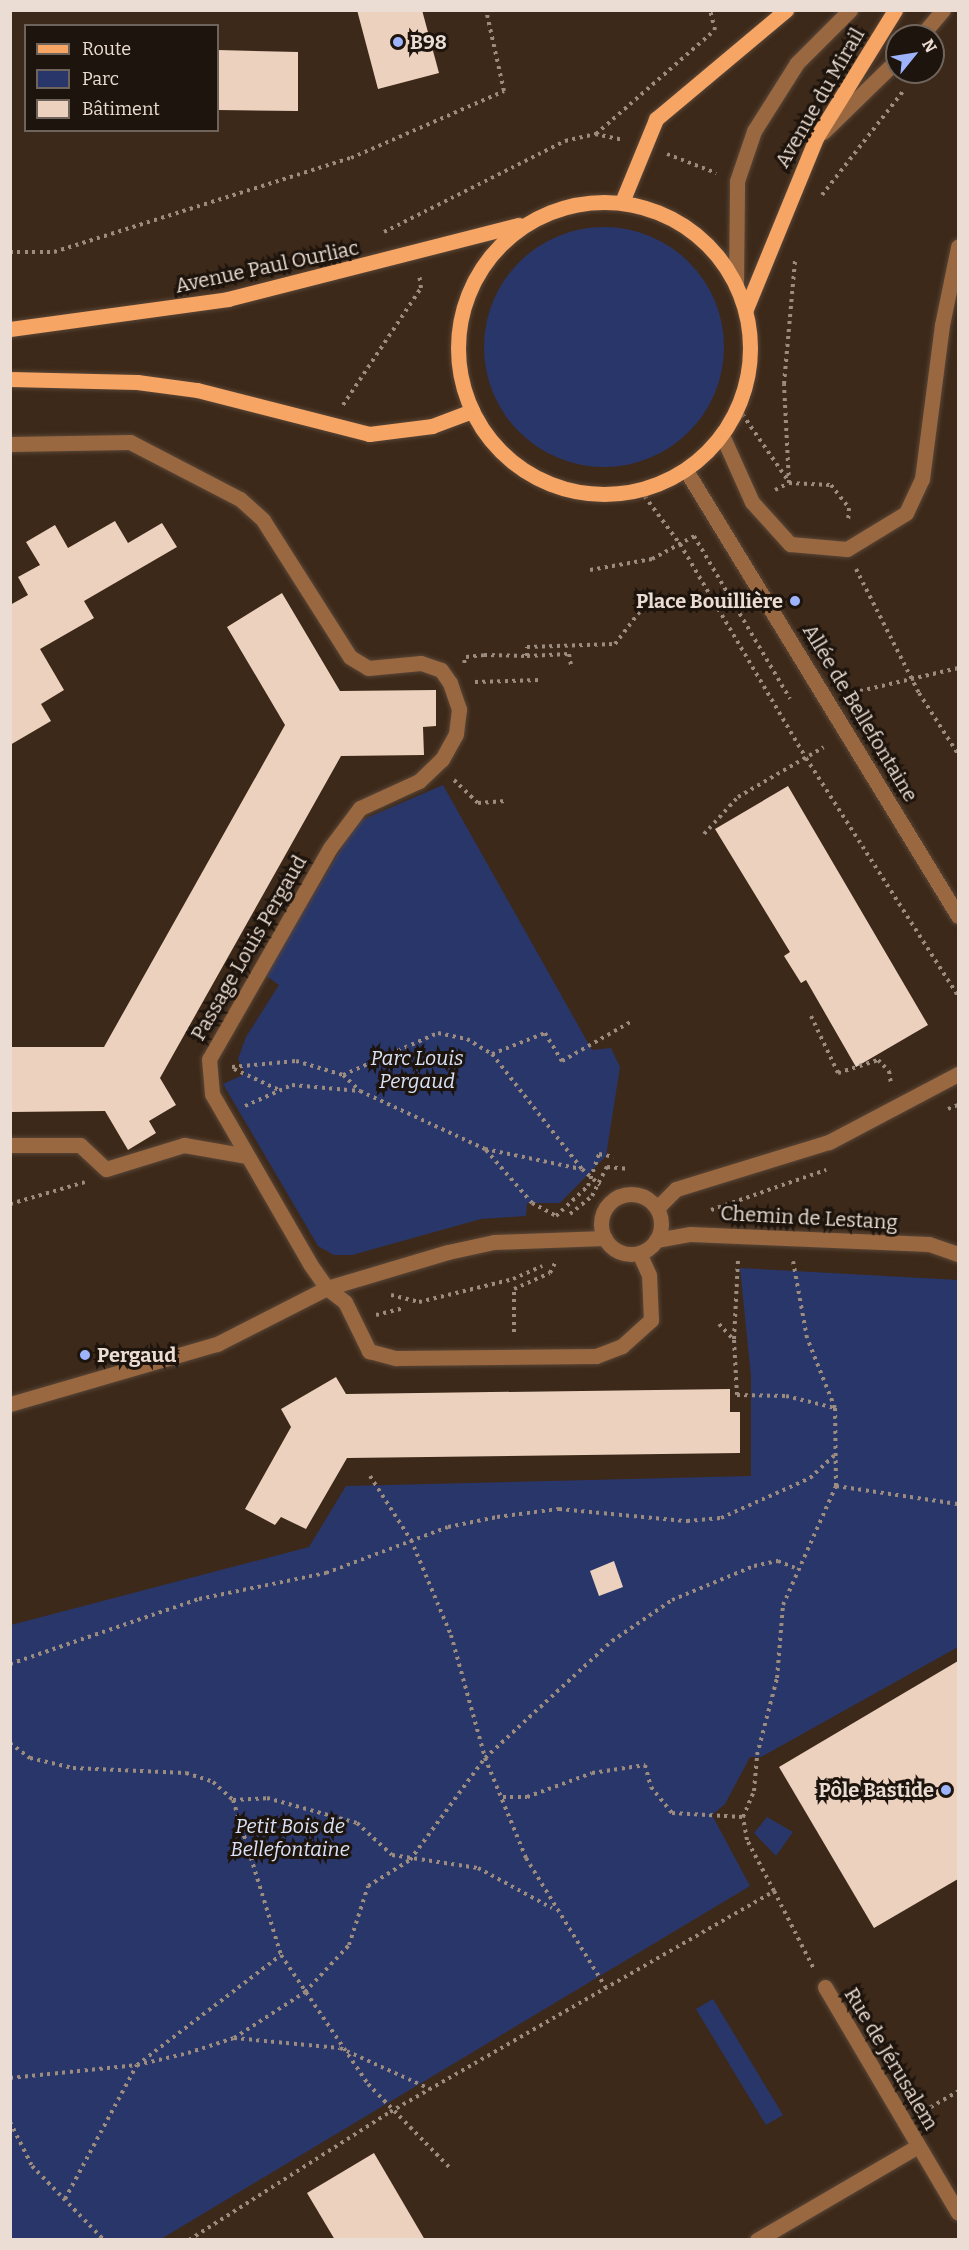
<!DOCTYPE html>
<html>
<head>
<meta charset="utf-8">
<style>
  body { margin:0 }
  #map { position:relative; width:969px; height:2250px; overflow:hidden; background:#3d2919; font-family:Bitter,serif }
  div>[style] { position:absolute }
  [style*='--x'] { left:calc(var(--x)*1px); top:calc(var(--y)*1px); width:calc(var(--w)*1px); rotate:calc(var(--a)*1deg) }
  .green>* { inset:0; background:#29366a }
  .round { border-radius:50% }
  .building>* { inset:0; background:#ecd1be }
  .path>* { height:4px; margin-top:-2px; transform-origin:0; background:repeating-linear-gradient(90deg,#9c8c7f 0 3px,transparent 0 7.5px) }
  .roads { filter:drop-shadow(0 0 2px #594637) drop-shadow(0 0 2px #594637) }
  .minor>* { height:15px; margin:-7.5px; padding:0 7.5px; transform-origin:7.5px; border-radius:7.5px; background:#996841 }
  .minor>.ring { margin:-7.5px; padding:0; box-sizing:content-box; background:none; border:15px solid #996841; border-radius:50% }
  .major>* { height:15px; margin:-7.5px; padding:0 7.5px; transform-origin:7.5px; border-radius:7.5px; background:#f7a565 }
  .major>.ring { margin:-7.5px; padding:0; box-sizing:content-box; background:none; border:15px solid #f7a565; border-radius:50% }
  .dots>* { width:16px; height:16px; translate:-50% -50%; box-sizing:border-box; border:3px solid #1d140d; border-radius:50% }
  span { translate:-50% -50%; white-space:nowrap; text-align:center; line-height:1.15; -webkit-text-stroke:6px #1d140d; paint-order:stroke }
  .poi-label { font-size:20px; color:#ebddd3; font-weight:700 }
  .left { translate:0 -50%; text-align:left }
  .right { translate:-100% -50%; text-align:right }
  .street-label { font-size:20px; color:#ebddd3 }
  .park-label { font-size:20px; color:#dbe3f9; font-style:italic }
  .frame { position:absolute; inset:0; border:12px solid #ebddd3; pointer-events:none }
  .legend { position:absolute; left:24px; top:24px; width:195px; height:108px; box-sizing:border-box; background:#1d140d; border:2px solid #6f645c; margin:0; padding:8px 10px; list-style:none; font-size:18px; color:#ebddd3 }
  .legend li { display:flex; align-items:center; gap:12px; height:30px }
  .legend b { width:30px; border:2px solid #6f645c }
  .north { position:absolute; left:885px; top:24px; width:60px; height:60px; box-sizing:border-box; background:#1d140d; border:2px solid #6f645c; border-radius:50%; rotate:60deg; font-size:16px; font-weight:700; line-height:24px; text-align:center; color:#ebddd3 }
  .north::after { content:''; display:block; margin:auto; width:21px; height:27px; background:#9db4fd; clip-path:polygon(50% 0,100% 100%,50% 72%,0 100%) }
</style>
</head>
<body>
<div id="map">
  <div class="green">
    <i class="round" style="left:484px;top:227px;width:240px;height:240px"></i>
    <i style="clip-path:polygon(443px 785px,592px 1050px,611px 1048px,620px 1067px,606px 1156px,560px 1203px,527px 1203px,526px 1216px,481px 1219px,352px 1255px,334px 1255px,318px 1246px,223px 1084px,245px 1074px,238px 1059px,246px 1037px,279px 985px,265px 975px,357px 822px)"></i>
    <i style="clip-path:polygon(740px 1268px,958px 1280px,958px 1647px,761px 1757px,750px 1757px,725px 1804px,712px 1815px,750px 1886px,161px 2239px,11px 2240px,11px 1625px,309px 1547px,346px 1486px,751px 1476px,751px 1376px)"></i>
    <i style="clip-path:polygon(767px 1817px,793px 1832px,776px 1856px,754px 1833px)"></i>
    <i style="clip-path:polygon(713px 1999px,783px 2115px,766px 2125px,696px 2009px)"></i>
  </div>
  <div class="building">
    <i style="clip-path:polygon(357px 10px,422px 10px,439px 73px,378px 89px)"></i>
    <i style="clip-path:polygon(218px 50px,298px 52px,298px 111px,218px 110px)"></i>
    <i style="clip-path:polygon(115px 521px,128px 543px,162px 523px,177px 547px,84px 601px,94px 618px,40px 649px,64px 690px,41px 704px,51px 721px,10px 745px,10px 605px,28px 595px,18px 577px,40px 565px,26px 542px,55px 525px,68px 548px)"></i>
    <i style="clip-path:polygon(282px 593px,340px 691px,436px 690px,436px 726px,423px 727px,424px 755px,341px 756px,160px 1078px,176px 1105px,149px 1121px,156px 1133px,128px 1150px,105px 1111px,10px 1112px,10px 1047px,104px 1047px,285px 725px,227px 627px)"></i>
    <i style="clip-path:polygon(788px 786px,928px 1025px,856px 1067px,806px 980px,801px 983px,784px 956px,790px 952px,715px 829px)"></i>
    <i style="clip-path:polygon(336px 1377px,346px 1394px,730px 1389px,730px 1412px,740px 1412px,740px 1453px,347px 1458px,306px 1529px,281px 1517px,275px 1525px,245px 1509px,291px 1427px,281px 1409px)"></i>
    <i style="clip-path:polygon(614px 1561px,623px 1587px,599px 1596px,590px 1571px)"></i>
    <i style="clip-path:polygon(958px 1661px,958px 1879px,874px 1928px,779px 1767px)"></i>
    <i style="clip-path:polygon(374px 2153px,425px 2240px,335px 2240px,307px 2193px)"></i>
  </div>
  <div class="path">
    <i style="--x:596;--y:134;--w:158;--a:-41.2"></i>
    <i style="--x:715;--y:30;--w:21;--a:-104"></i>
    <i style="--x:667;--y:154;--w:53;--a:21.2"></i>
    <i style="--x:822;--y:195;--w:133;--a:-52"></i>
    <i style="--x:384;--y:232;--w:203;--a:-26.7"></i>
    <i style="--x:565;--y:141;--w:31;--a:-13"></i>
    <i style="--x:595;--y:134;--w:29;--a:12"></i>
    <i style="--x:10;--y:252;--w:44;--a:0"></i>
    <i style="--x:54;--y:252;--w:312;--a:-17.6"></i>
    <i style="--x:351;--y:158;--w:167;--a:-23.6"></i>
    <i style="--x:504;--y:91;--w:83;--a:-102.5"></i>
    <i style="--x:343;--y:405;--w:141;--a:-56.3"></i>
    <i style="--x:421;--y:288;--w:14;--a:-98"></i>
    <i style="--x:738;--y:408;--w:90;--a:55.4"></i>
    <i style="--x:789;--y:483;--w:99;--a:-92.9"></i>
    <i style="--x:784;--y:384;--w:124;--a:-84.9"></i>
    <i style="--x:640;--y:490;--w:67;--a:53.5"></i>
    <i style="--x:680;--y:544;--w:248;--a:59.5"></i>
    <i style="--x:806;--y:758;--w:282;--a:57.4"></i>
    <i style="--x:775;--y:490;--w:16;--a:-27"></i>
    <i style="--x:789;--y:483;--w:42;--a:2.7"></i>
    <i style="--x:831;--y:485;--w:29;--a:52"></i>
    <i style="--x:849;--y:508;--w:13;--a:94"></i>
    <i style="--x:694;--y:536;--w:189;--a:59.5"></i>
    <i style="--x:856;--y:569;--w:139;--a:63.1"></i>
    <i style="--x:919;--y:693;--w:72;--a:57.4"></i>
    <i style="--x:590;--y:570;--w:63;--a:-10.1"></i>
    <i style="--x:652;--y:559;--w:52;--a:-28.5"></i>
    <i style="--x:527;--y:656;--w:42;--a:-2.7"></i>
    <i style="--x:569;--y:654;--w:11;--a:80"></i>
    <i style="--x:464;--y:663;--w:6;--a:-72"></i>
    <i style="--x:466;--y:657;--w:18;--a:-6"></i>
    <i style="--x:484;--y:655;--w:43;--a:1.3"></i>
    <i style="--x:527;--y:656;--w:9;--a:-90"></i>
    <i style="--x:527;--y:647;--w:88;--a:-2"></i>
    <i style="--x:615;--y:644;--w:48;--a:-52.7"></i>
    <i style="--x:475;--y:682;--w:65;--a:-1.8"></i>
    <i style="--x:860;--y:691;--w:101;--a:-13.2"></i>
    <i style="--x:454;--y:780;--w:33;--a:44"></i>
    <i style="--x:478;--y:803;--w:28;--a:-4"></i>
    <i style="--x:704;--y:834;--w:50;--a:-47.4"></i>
    <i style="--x:738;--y:797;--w:99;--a:-30.2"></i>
    <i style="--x:811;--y:1016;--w:63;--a:64.7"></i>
    <i style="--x:838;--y:1073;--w:42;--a:-18"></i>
    <i style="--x:878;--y:1060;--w:16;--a:45"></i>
    <i style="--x:889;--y:1071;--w:12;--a:81"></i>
    <i style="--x:492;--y:1054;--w:57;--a:-21.6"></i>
    <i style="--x:545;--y:1033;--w:33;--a:59"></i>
    <i style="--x:562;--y:1061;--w:81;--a:-29.7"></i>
    <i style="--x:232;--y:1067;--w:64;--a:-5.4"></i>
    <i style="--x:296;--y:1061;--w:49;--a:16.6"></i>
    <i style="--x:343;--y:1075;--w:104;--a:-23.9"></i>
    <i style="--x:438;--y:1033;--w:30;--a:12"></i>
    <i style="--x:467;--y:1039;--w:29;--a:31"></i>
    <i style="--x:492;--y:1054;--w:146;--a:52"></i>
    <i style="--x:582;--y:1169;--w:24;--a:42"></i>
    <i style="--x:234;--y:1069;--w:50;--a:25"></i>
    <i style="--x:343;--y:1075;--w:23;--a:43"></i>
    <i style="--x:245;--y:1106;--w:51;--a:-24.1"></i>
    <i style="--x:292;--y:1085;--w:68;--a:5"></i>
    <i style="--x:360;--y:1091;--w:138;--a:24.9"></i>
    <i style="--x:485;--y:1149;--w:98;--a:11.8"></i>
    <i style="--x:948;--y:1109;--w:11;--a:-22"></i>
    <i style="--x:486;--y:1150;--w:70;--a:49"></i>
    <i style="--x:532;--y:1203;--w:27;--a:28"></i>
    <i style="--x:556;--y:1216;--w:44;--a:-43.2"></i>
    <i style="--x:588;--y:1186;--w:34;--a:-71"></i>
    <i style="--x:599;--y:1154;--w:15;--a:11"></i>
    <i style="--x:10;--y:1204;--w:78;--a:-16.3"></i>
    <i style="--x:711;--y:1210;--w:122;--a:-19.2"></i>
    <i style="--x:570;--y:1214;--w:28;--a:-39"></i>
    <i style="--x:592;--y:1196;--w:33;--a:-63"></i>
    <i style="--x:607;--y:1167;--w:22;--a:5"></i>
    <i style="--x:391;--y:1295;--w:29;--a:14"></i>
    <i style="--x:419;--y:1302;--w:97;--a:-13.7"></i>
    <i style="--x:513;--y:1279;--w:32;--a:-24"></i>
    <i style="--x:376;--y:1315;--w:29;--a:-14"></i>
    <i style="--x:719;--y:1324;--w:22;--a:47"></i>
    <i style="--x:734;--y:1340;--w:55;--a:86.9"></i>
    <i style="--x:737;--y:1395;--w:49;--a:1.2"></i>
    <i style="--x:786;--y:1396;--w:50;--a:13.8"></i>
    <i style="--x:514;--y:1332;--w:43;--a:-90"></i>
    <i style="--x:514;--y:1289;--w:39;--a:-24"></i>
    <i style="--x:550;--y:1273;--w:11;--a:-63"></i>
    <i style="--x:734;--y:1339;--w:79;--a:-87.1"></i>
    <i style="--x:370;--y:1476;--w:76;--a:57.4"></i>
    <i style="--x:411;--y:1540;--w:103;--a:67.2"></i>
    <i style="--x:451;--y:1635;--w:128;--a:74.5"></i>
    <i style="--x:485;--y:1758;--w:108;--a:67.7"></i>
    <i style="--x:526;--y:1858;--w:153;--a:58.4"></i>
    <i style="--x:836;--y:1486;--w:123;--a:8.4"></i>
    <i style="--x:10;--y:1664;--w:200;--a:-19"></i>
    <i style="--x:199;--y:1599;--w:130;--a:-11.6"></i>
    <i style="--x:326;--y:1573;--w:130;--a:-20.7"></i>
    <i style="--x:448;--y:1527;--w:50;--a:-11.5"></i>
    <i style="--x:497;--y:1517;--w:63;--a:-7.4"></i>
    <i style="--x:559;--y:1509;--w:129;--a:5.4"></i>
    <i style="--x:687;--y:1521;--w:34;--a:-5"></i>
    <i style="--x:721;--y:1518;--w:98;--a:-24.2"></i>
    <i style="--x:810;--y:1478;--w:37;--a:-43"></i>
    <i style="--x:10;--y:1743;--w:25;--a:37"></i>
    <i style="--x:30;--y:1758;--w:44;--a:13.1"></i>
    <i style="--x:73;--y:1768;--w:113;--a:2.5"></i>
    <i style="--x:186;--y:1773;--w:28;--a:18"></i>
    <i style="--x:213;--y:1782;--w:27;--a:42"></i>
    <i style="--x:233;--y:1800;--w:162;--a:72.8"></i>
    <i style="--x:281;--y:1955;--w:156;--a:56"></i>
    <i style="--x:368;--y:2084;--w:119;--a:45.7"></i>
    <i style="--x:503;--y:1797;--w:24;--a:0"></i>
    <i style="--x:527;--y:1797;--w:69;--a:-20.3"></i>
    <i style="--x:592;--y:1773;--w:54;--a:-8.6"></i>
    <i style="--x:645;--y:1765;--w:23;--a:75"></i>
    <i style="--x:651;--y:1787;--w:33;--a:51"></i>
    <i style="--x:672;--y:1813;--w:71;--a:3.2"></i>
    <i style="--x:233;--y:1800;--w:34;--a:-3"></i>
    <i style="--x:267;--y:1798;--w:93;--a:15.5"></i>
    <i style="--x:357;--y:1823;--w:47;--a:42.4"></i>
    <i style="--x:392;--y:1855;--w:87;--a:8.6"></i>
    <i style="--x:478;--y:1868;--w:84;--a:28.4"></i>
    <i style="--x:774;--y:1891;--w:58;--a:-117.9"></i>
    <i style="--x:747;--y:1840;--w:23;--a:-100"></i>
    <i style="--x:743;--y:1817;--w:28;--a:-67"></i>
    <i style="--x:754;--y:1791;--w:36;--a:-85"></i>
    <i style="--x:757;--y:1755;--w:80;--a:-75.4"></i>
    <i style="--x:777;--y:1678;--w:73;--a:-85.3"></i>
    <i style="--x:783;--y:1605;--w:130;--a:-66"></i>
    <i style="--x:836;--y:1486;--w:78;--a:-90.7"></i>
    <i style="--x:835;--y:1408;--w:75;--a:-111.8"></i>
    <i style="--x:807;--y:1338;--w:78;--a:-100.3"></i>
    <i style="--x:234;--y:2038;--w:106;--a:5.4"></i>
    <i style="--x:340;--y:2048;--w:99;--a:24.5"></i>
    <i style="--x:10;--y:2078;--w:128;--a:-5.8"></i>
    <i style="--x:137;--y:2065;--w:52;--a:-13.2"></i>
    <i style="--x:188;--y:2053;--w:48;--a:-18.1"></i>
    <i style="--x:234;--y:2038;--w:85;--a:-32.9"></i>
    <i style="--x:305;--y:1992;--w:64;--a:-46.9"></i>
    <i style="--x:349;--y:1945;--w:62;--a:-72.1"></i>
    <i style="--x:368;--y:1886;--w:49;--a:-31.8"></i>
    <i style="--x:410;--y:1860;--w:127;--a:-53.7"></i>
    <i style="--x:485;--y:1758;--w:173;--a:-42.7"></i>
    <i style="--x:612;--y:1641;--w:73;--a:-34.3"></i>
    <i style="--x:672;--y:1600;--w:89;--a:-22.5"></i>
    <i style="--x:754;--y:1566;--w:25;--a:-12"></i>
    <i style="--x:778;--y:1561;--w:18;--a:22"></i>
    <i style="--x:924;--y:2111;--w:39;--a:-30"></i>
    <i style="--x:10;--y:2122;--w:49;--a:63.4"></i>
    <i style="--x:32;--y:2166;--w:103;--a:45.8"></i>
    <i style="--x:65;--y:2199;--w:152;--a:-61.8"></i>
    <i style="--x:137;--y:2065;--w:181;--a:-37.4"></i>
    <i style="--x:189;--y:2240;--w:238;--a:-32.5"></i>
    <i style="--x:390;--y:2112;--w:443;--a:-29.9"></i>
    <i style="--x:774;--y:1891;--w:88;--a:62.9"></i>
  </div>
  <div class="roads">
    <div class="minor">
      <i style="--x:921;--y:36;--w:34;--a:-50"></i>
      <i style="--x:823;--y:132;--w:103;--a:-44.2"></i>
      <i style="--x:736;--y:284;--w:103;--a:-89.4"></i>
      <i style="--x:737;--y:181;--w:53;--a:-71.2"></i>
      <i style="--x:754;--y:131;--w:80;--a:-57.7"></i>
      <i style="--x:797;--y:63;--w:75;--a:-45"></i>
      <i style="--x:722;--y:435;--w:73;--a:65.9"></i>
      <i style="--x:752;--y:502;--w:57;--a:47.9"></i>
      <i style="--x:790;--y:544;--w:57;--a:5"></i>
      <i style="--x:847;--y:549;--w:69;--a:-31.4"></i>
      <i style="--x:906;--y:513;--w:38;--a:-65"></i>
      <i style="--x:922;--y:479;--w:155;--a:-82.6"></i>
      <i style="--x:942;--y:325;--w:80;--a:-78.4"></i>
      <i style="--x:10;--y:444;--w:120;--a:-1"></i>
      <i style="--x:130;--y:442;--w:124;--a:27.4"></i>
      <i style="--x:240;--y:499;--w:31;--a:42"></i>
      <i style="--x:263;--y:520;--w:162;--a:57.6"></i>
      <i style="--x:350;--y:657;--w:21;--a:31"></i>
      <i style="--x:368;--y:668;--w:53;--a:-5.4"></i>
      <i style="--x:421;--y:663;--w:21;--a:19"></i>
      <i style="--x:441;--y:670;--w:16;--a:55"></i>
      <i style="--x:450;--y:683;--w:28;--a:71"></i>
      <i style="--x:459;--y:709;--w:25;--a:97"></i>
      <i style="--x:456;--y:734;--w:29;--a:119"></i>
      <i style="--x:442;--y:759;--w:32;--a:136"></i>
      <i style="--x:419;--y:781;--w:65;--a:155.4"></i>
      <i style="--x:360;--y:808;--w:50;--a:126.9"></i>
      <i style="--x:330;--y:848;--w:243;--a:119.8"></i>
      <i style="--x:209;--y:1059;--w:35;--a:85"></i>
      <i style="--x:212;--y:1094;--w:196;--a:60"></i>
      <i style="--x:310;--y:1264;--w:29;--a:55"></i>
      <i style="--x:327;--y:1288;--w:23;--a:38"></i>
      <i style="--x:345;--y:1302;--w:55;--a:63.9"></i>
      <i style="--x:369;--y:1351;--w:28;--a:15"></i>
      <i style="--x:396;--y:1358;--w:200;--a:-0.6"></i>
      <i style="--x:596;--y:1356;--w:28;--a:-21"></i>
      <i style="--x:622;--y:1346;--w:39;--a:-42"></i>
      <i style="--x:651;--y:1320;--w:45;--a:-92.5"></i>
      <i style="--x:649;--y:1275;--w:24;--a:-114"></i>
      <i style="--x:687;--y:472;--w:520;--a:58.6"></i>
      <i style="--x:10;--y:1145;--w:70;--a:0"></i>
      <i style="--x:80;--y:1145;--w:35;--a:43"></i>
      <i style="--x:106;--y:1169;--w:82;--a:-17.1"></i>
      <i style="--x:184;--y:1145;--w:64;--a:9.9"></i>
      <i class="ring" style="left:601px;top:1194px;width:45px;height:45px"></i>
      <i style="--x:657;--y:1208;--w:27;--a:-45"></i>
      <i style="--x:676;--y:1189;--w:160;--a:-17.1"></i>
      <i style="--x:829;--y:1142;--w:146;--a:-27.8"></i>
      <i style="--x:656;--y:1240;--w:35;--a:-10"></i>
      <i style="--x:690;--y:1234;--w:239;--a:2.4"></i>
      <i style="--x:929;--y:1244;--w:31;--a:19"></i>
      <i style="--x:10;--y:1404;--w:216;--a:-16.2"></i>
      <i style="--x:217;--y:1344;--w:123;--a:-27"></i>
      <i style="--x:327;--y:1288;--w:126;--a:-16.6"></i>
      <i style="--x:448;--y:1252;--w:47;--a:-12.3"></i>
      <i style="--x:494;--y:1242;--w:111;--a:-2.1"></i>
      <i style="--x:825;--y:1987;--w:262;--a:59.5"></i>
      <i style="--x:757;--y:2240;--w:186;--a:-30.3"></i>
    </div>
    <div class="major">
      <i class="ring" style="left:458px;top:202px;width:277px;height:277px"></i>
      <i style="--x:622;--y:202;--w:90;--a:-67.7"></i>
      <i style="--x:656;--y:119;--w:170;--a:-40"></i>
      <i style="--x:746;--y:309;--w:185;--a:-67.7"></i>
      <i style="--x:816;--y:138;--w:150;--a:-58.3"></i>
      <i style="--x:10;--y:329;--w:220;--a:-7.8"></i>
      <i style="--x:228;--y:299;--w:300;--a:-14.3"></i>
      <i style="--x:10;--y:379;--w:127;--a:1.4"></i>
      <i style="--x:137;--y:382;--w:61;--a:7.6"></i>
      <i style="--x:197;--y:390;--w:178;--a:14.3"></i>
      <i style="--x:369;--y:434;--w:64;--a:-7.2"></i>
      <i style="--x:432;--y:426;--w:43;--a:-20.6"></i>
    </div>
  </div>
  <div class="dots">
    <i style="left:398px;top:42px;background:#9db4fd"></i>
    <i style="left:795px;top:601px;background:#9db4fd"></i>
    <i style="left:85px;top:1355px;background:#9db4fd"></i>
    <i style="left:946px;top:1790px;background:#9db4fd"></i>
  </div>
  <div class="poi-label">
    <span class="left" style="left:410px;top:42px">B98</span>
    <span class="right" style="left:783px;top:601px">Place Bouillière</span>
    <span class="left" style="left:97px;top:1355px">Pergaud</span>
    <span class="right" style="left:934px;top:1790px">Pôle Bastide</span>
  </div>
  <div class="street-label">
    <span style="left:820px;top:98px;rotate:-60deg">Avenue du Mirail</span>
    <span style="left:267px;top:267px;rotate:-12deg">Avenue Paul Ourliac</span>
    <span style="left:860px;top:713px;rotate:59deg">Allée de Bellefontaine</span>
    <span style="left:249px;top:948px;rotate:-60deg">Passage Louis Pergaud</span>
    <span style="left:809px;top:1218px;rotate:3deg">Chemin de Lestang</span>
    <span style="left:891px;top:2059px;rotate:59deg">Rue de Jérusalem</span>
  </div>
  <div class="park-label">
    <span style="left:417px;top:1070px">Parc Louis<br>Pergaud</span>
    <span style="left:290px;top:1838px">Petit Bois de<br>Bellefontaine</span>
  </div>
  <div class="frame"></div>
  <ul class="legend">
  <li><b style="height:8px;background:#f7a565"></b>Route</li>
  <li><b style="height:16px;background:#29366a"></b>Parc</li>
  <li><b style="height:16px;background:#ecd1be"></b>Bâtiment</li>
  </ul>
  <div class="north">N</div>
</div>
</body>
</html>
